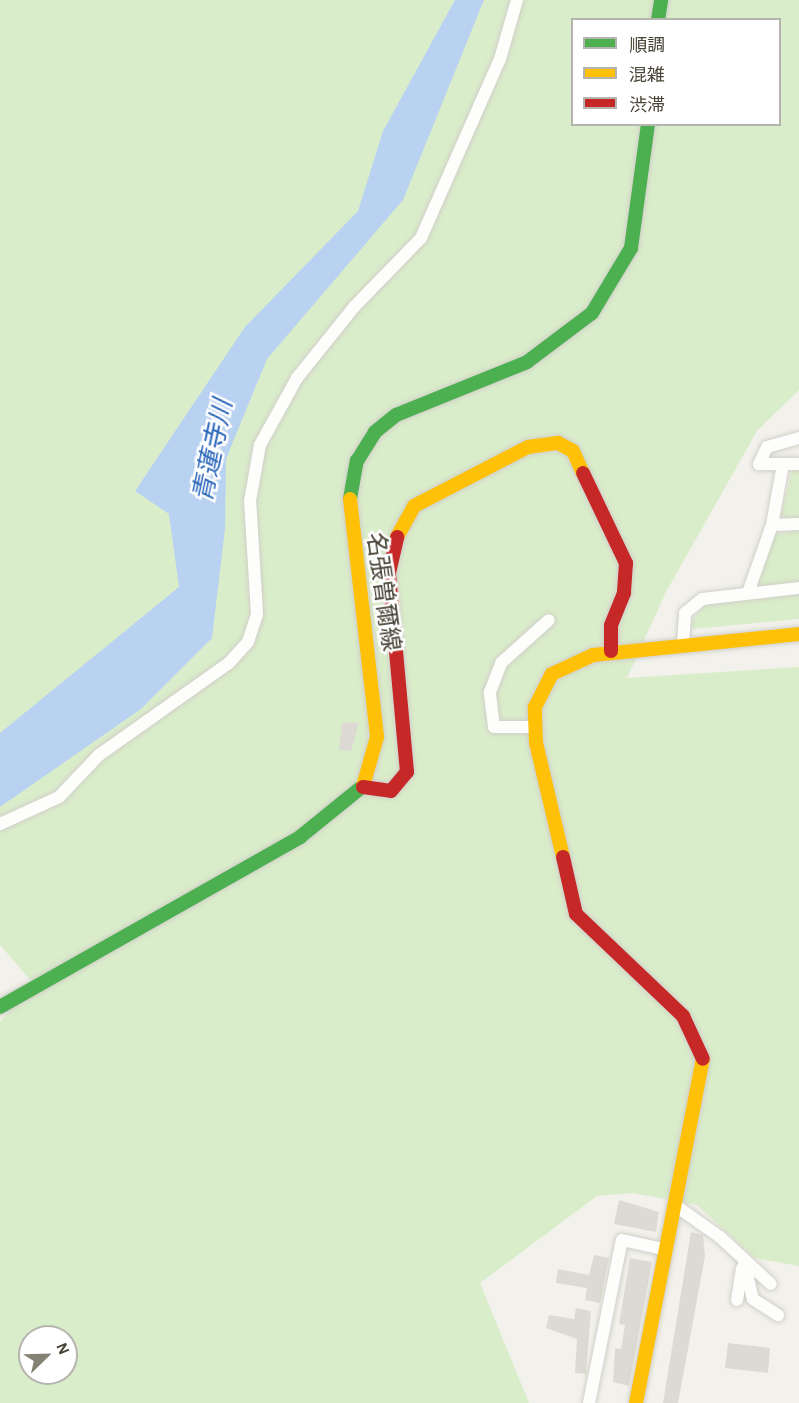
<!DOCTYPE html>
<html>
<head>
<meta charset="utf-8">
<style>
  body { margin:0 }
  #map { position:relative; width:799px; height:1403px; overflow:hidden; background:#f2f1eb; font-family:"Alegreya Sans","Noto Sans JP",sans-serif }
  div>[style] { position:absolute }
  [style*='--x'] { left:calc(var(--x)*1px); top:calc(var(--y)*1px); width:calc(var(--w)*1px); rotate:calc(var(--a)*1deg) }
  .green>* { inset:0; background:#daedca }
  .water>* { inset:0; background:#bad2f1 }
  .building>* { inset:0; background:#dcdad3 }
  .roads { filter:drop-shadow(0 0 2px #d0cfc8) drop-shadow(0 0 2px #d0cfc8) }
  .street>* { height:12px; margin:-6px; padding:0 6px; transform-origin:6px; border-radius:6px; background:#fdfdfc }
  .fast>* { height:14px; margin:-7px; padding:0 7px; transform-origin:7px; border-radius:7px; background:#4caf50 }
  .slow>* { height:14px; margin:-7px; padding:0 7px; transform-origin:7px; border-radius:7px; background:#ffc107 }
  .jam>* { height:14px; margin:-7px; padding:0 7px; transform-origin:7px; border-radius:7px; background:#c62828 }
  span { translate:-50% -50%; white-space:nowrap; text-align:center; line-height:1.15; -webkit-text-stroke:5px #fff; paint-order:stroke }
  .street-label { font-size:24px; color:#484436 }
  .water-label { font-size:26px; color:#2a66b9; font-style:italic }
  .legend { position:absolute; left:571px; top:18px; width:210px; height:108px; box-sizing:border-box; background:#fff; border:2px solid #b6b4af; margin:0; padding:8px 10px; list-style:none; font-size:18px; color:#484436 }
  .legend li { display:flex; align-items:center; gap:12px; height:30px }
  .legend b { width:30px; border:2px solid #b6b4af }
  .north { position:absolute; left:18px; top:1325px; width:60px; height:60px; box-sizing:border-box; background:#fff; border:2px solid #b6b4af; border-radius:50%; rotate:67deg; font-size:16px; font-weight:700; line-height:24px; text-align:center; color:#484436 }
  .north::after { content:''; display:block; margin:auto; width:21px; height:27px; background:#848175; clip-path:polygon(50% 0,100% 100%,50% 72%,0 100%) }
</style>
</head>
<body>
<div id="map">
  <div class="green">
    <i style="clip-path:polygon(evenodd,0 0,799px 0,799px 390px,757px 431px,666px 592px,627px 678px,799px 667px,799px 1266px,755px 1258px,697px 1205px,633px 1193px,597px 1196px,480px 1283px,529px 1403px,0 1403px,0 1022px,33px 983px,0 945px,0 0,572px 20px,780px 20px,780px 124px,572px 124px,572px 20px,0 0,30px 1337px,66px 1337px,66px 1373px,30px 1373px,30px 1337px)"></i>
    <i style="clip-path:polygon(792px 470px,799px 470px,799px 519px,785px 519px,781px 514px)"></i>
    <i style="clip-path:polygon(799px 529px,799px 583px,760px 587px,755px 580px,773px 535px)"></i>
    <i style="clip-path:polygon(799px 593px,799px 619px,694px 629px,689px 624px,707px 602px)"></i>
  </div>
  <div class="water">
    <i style="clip-path:polygon(455px 0,484px 0,403px 200px,267px 359px,226px 459px,225px 529px,212px 638px,141px 709px,0 807px,0 733px,179px 587px,169px 514px,135px 491px,245px 327px,358px 211px,383px 131px)"></i>
  </div>
  <div class="building">
    <i style="clip-path:polygon(342px 722px,359px 723px,351px 751px,339px 750px)"></i>
    <i style="clip-path:polygon(619px 1200px,659px 1212px,656px 1232px,614px 1224px)"></i>
    <i style="clip-path:polygon(691px 1232px,703px 1235px,705px 1256px,678px 1403px,663px 1403px)"></i>
    <i style="clip-path:polygon(594px 1255px,609px 1258px,600px 1303px,585px 1300px,587px 1288px,556px 1283px,558px 1269px,589px 1275px)"></i>
    <i style="clip-path:polygon(630px 1258px,652px 1262px,629px 1386px,613px 1382px,615px 1348px,621px 1349px,625px 1325px,619px 1324px)"></i>
    <i style="clip-path:polygon(576px 1308px,591px 1311px,586px 1374px,575px 1373px,577px 1339px,546px 1328px,549px 1315px,574px 1319px)"></i>
    <i style="clip-path:polygon(728px 1343px,770px 1348px,768px 1373px,725px 1368px)"></i>
  </div>
  <div class="roads">
    <div class="street">
      <i style="--x:799;--y:438;--w:33;--a:164"></i>
      <i style="--x:767;--y:447;--w:19;--a:115"></i>
      <i style="--x:759;--y:464;--w:40;--a:0"></i>
      <i style="--x:772;--y:525;--w:27;--a:-2"></i>
      <i style="--x:748;--y:593;--w:72;--a:-70.6"></i>
      <i style="--x:772;--y:525;--w:62;--a:-79.8"></i>
      <i style="--x:683;--y:644;--w:31;--a:-86"></i>
      <i style="--x:685;--y:613;--w:22;--a:-39"></i>
      <i style="--x:702;--y:599;--w:98;--a:-6.5"></i>
      <i style="--x:533;--y:727;--w:39;--a:180"></i>
      <i style="--x:494;--y:727;--w:35;--a:-97"></i>
      <i style="--x:490;--y:692;--w:31;--a:-69"></i>
      <i style="--x:501;--y:663;--w:64;--a:-41.9"></i>
      <i style="--x:0;--y:824;--w:65;--a:-24.6"></i>
      <i style="--x:59;--y:797;--w:58;--a:-46.4"></i>
      <i style="--x:99;--y:755;--w:159;--a:-35.3"></i>
      <i style="--x:229;--y:663;--w:28;--a:-48"></i>
      <i style="--x:248;--y:642;--w:29;--a:-72"></i>
      <i style="--x:257;--y:614;--w:113;--a:-93.5"></i>
      <i style="--x:250;--y:501;--w:57;--a:-79.9"></i>
      <i style="--x:260;--y:445;--w:77;--a:-61.1"></i>
      <i style="--x:297;--y:378;--w:91;--a:-51.2"></i>
      <i style="--x:354;--y:307;--w:96;--a:-45.8"></i>
      <i style="--x:421;--y:238;--w:196;--a:-66.2"></i>
      <i style="--x:500;--y:59;--w:61;--a:-73.9"></i>
      <i style="--x:676;--y:1206;--w:54;--a:35.2"></i>
      <i style="--x:720;--y:1237;--w:69;--a:42.7"></i>
      <i style="--x:744;--y:1261;--w:39;--a:77"></i>
      <i style="--x:753;--y:1299;--w:30;--a:33"></i>
      <i style="--x:737;--y:1300;--w:32;--a:-81"></i>
      <i style="--x:589;--y:1403;--w:166;--a:-78.6"></i>
      <i style="--x:622;--y:1240;--w:46;--a:12.5"></i>
    </div>
    <div class="fast">
      <i style="--x:658;--y:20;--w:20;--a:-81"></i>
      <i style="--x:350;--y:499;--w:39;--a:-80"></i>
      <i style="--x:357;--y:461;--w:34;--a:-58"></i>
      <i style="--x:375;--y:432;--w:27;--a:-39"></i>
      <i style="--x:396;--y:415;--w:141;--a:-22"></i>
      <i style="--x:527;--y:362;--w:81;--a:-37"></i>
      <i style="--x:592;--y:313;--w:76;--a:-59"></i>
      <i style="--x:631;--y:248;--w:125;--a:-82.2"></i>
      <i style="--x:0;--y:1007;--w:345;--a:-29.5"></i>
      <i style="--x:300;--y:837;--w:81;--a:-39"></i>
    </div>
    <div class="slow">
      <i style="--x:350;--y:499;--w:240;--a:83.5"></i>
      <i style="--x:377;--y:737;--w:51;--a:105.9"></i>
      <i style="--x:397;--y:537;--w:35;--a:-61"></i>
      <i style="--x:414;--y:506;--w:128;--a:-27.4"></i>
      <i style="--x:528;--y:447;--w:30;--a:-8"></i>
      <i style="--x:558;--y:443;--w:17;--a:28"></i>
      <i style="--x:573;--y:451;--w:24;--a:66"></i>
      <i style="--x:563;--y:857;--w:117;--a:-103.3"></i>
      <i style="--x:536;--y:743;--w:36;--a:-92"></i>
      <i style="--x:535;--y:707;--w:37;--a:-63"></i>
      <i style="--x:552;--y:674;--w:45;--a:-24.9"></i>
      <i style="--x:593;--y:655;--w:207;--a:-5.8"></i>
      <i style="--x:636;--y:1403;--w:350;--a:-79"></i>
    </div>
    <div class="jam">
      <i style="--x:583;--y:473;--w:100;--a:64.5"></i>
      <i style="--x:626;--y:563;--w:30;--a:94"></i>
      <i style="--x:624;--y:593;--w:35;--a:112"></i>
      <i style="--x:611;--y:626;--w:25;--a:90"></i>
      <i style="--x:363;--y:787;--w:28;--a:8"></i>
      <i style="--x:391;--y:791;--w:25;--a:-50"></i>
      <i style="--x:407;--y:772;--w:200;--a:-95.2"></i>
      <i style="--x:389;--y:573;--w:37;--a:-77"></i>
      <i style="--x:563;--y:857;--w:58;--a:77.2"></i>
      <i style="--x:576;--y:914;--w:148;--a:43.6"></i>
      <i style="--x:683;--y:1016;--w:47;--a:65.1"></i>
    </div>
  </div>
  <div class="street-label">
    <span style="left:382px;top:592px;rotate:82deg">名張曽爾線</span>
  </div>
  <div class="water-label">
    <span style="left:214px;top:451px;rotate:-78deg">青蓮寺川</span>
  </div>
  <ul class="legend">
  <li><b style="height:8px;background:#4caf50"></b>順調</li>
  <li><b style="height:8px;background:#ffc107"></b>混雑</li>
  <li><b style="height:8px;background:#c62828"></b>渋滞</li>
  </ul>
  <div class="north">N</div>
</div>
</body>
</html>
